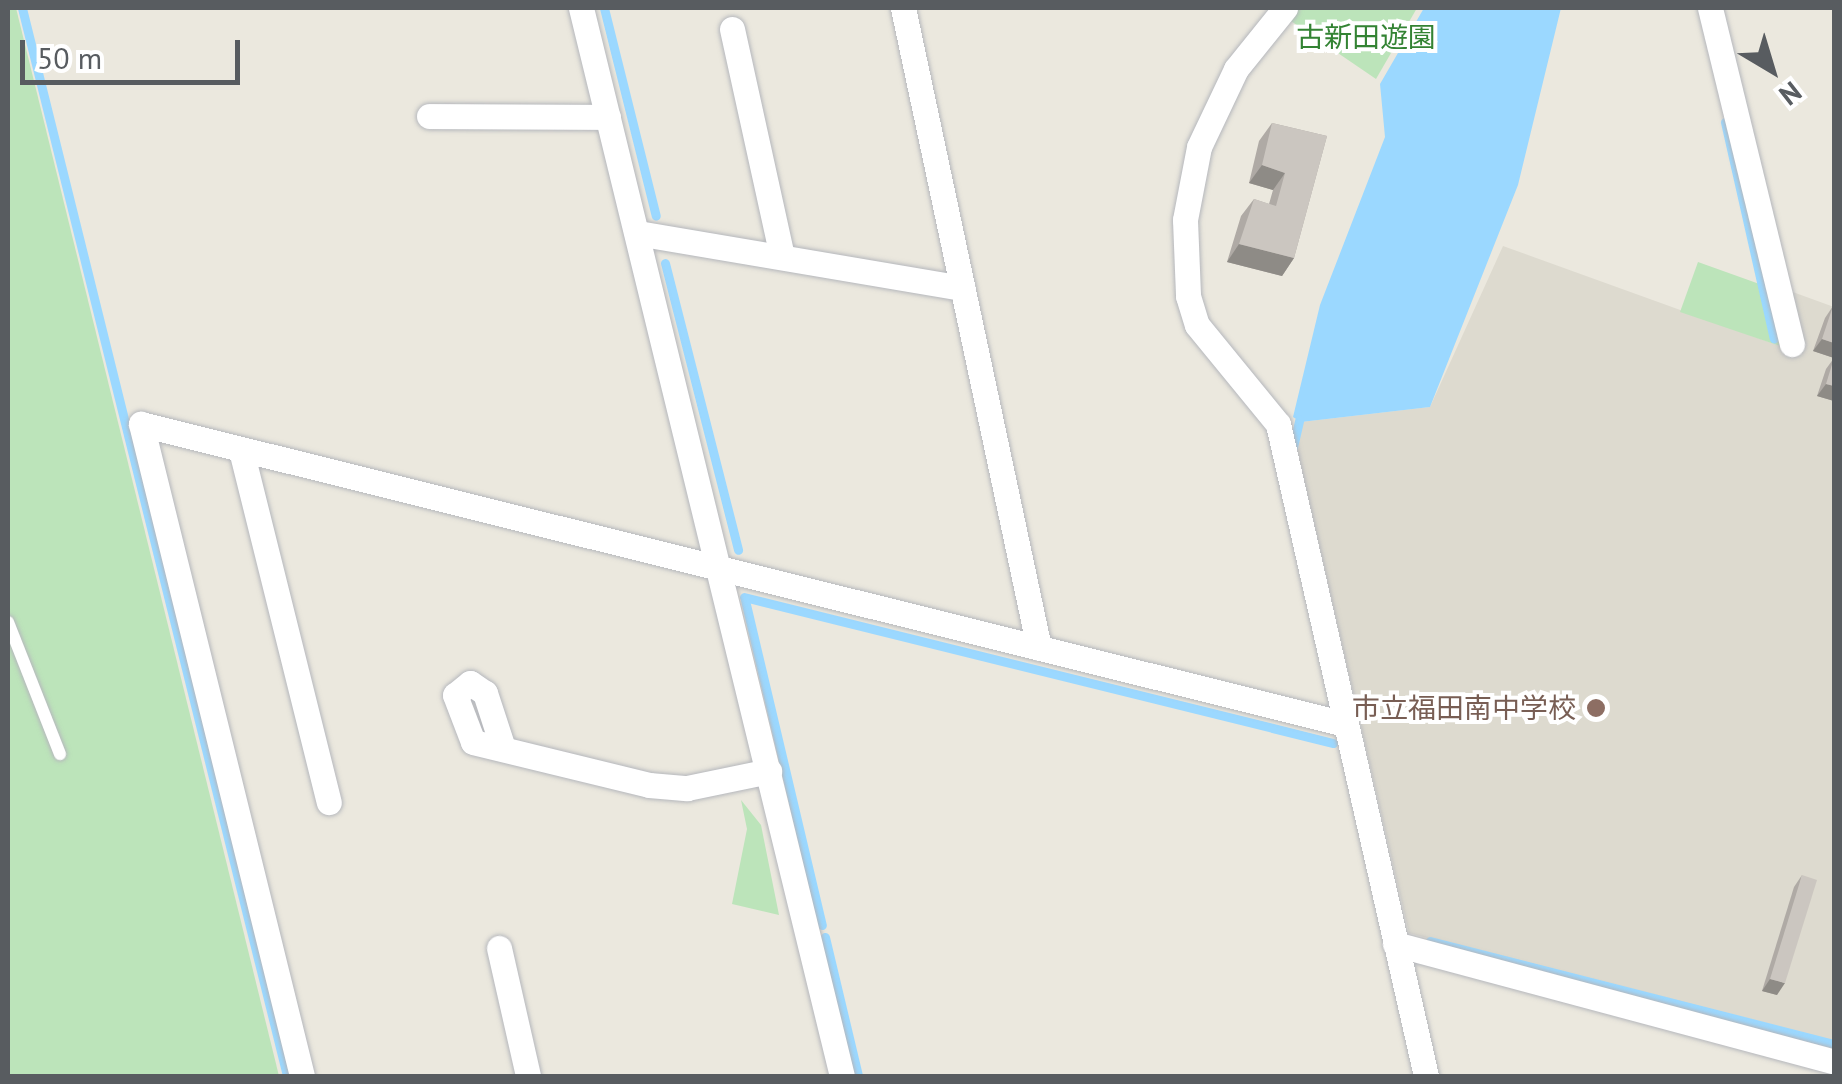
<!DOCTYPE html>
<html>
<head>
<meta charset="utf-8">
<style>
  body { margin:0 }
  #map { position:relative; width:1842px; height:1084px; overflow:hidden; background:#ebe8de; font-family:"PT Sans","Noto Sans JP",sans-serif }
  div>[style] { position:absolute }
  [style*='--x'] { left:calc(var(--x)*1px); top:calc(var(--y)*1px); width:calc(var(--w)*1px); rotate:calc(var(--a)*1deg) }
  .education>* { inset:0; background:#dddacf }
  .green>* { inset:0; background:#bce4ba }
  .water>* { inset:0; background:#9bd8ff }
  .stream>* { height:9px; margin:-4.5px; padding:0 4.5px; transform-origin:4.5px; border-radius:4.5px; background:#9bd8ff }
  .roads { filter:drop-shadow(0 0 2px #b5b7bc) drop-shadow(0 0 2px #b5b7bc) }
  .lane>* { height:12px; margin:-6px; padding:0 6px; transform-origin:6px; border-radius:6px; background:#fff }
  .street>* { height:25px; margin:-12.5px; padding:0 12.5px; transform-origin:12.5px; border-radius:12.5px; background:#fff }
  .wall>* { inset:0; background:#afaaa5 }
  .shaded-wall>* { inset:0; background:#8e8b86 }
  .building>* { inset:0; background:#cbc6c0 }
  .dots>* { width:28px; height:28px; translate:-50% -50%; box-sizing:border-box; border:5px solid #fff; border-radius:50% }
  span { translate:-50% -50%; white-space:nowrap; text-align:center; line-height:1.15; -webkit-text-stroke:8px #fff; paint-order:stroke }
  .park-label { font-size:28px; color:#338333 }
  .education-label { font-size:28px; color:#785e54 }
  .right { translate:-100% -50%; text-align:right }
  .frame { position:absolute; inset:0; border:10px solid #585c60; pointer-events:none }
  .north { position:absolute; left:1722px; top:20px; width:100px; height:100px; -webkit-text-stroke:8px #fff; paint-order:stroke; rotate:142deg; font-size:28px; font-weight:700; line-height:40px; text-align:center; color:#585c60 }
  .north::after { content:''; display:block; margin:auto; width:35px; height:45px; background:#585c60; clip-path:polygon(50% 0,100% 100%,50% 72%,0 100%) }
  .scale { position:absolute; left:20px; top:40px; width:220px; height:45px; box-sizing:border-box; border:5px solid #585c60; border-top:0; padding-left:12px; font-size:30px; line-height:35px; white-space:nowrap; color:#585c60; -webkit-text-stroke:8px #fff; paint-order:stroke }
</style>
</head>
<body>
<div id="map">
  <div class="education">
    <i style="clip-path:polygon(1503px 246px,1802px 354px,1790px 291px,1834px 307px,1834px 1047px,1409px 933px,1298px 453px,1301px 422px,1430px 407px)"></i>
  </div>
  <div class="green">
    <i style="clip-path:polygon(8px 8px,16px 8px,279px 1076px,8px 1076px)"></i>
    <i style="clip-path:polygon(1299px 8px,1417px 8px,1376px 79px,1288px 19px)"></i>
    <i style="clip-path:polygon(1698px 262px,1765px 286px,1780px 346px,1680px 312px)"></i>
    <i style="clip-path:polygon(741px 800px,761px 825px,779px 915px,732px 904px,747px 829px)"></i>
  </div>
  <div class="water">
    <i style="clip-path:polygon(1424px 8px,1561px 8px,1518px 185px,1430px 407px,1301px 422px,1293px 417px,1320px 305px,1385px 137px,1380px 84px)"></i>
  </div>
  <div class="stream">
    <i style="--x:22;--y:8;--w:1100;--a:76.06"></i>
    <i style="--x:604;--y:8;--w:214;--a:76"></i>
    <i style="--x:1725;--y:122;--w:222;--a:77.3"></i>
    <i style="--x:665;--y:263;--w:296;--a:75.7"></i>
    <i style="--x:1293;--y:447;--w:28;--a:-77"></i>
    <i style="--x:744;--y:597;--w:607;--a:13.92"></i>
    <i style="--x:745;--y:600;--w:334;--a:76.7"></i>
    <i style="--x:825;--y:937;--w:143;--a:76.6"></i>
    <i style="--x:1430;--y:941;--w:417;--a:14.3"></i>
  </div>
  <div class="roads">
    <div class="lane">
      <i style="--x:8;--y:622;--w:142;--a:68.5"></i>
    </div>
    <div class="street">
      <i style="--x:581;--y:8;--w:1099;--a:76.27"></i>
      <i style="--x:903;--y:8;--w:654;--a:78"></i>
      <i style="--x:1285;--y:8;--w:78;--a:128.8"></i>
      <i style="--x:1236;--y:69;--w:86;--a:115.4"></i>
      <i style="--x:1199;--y:147;--w:74;--a:100.9"></i>
      <i style="--x:1185;--y:220;--w:76;--a:87.7"></i>
      <i style="--x:1188;--y:296;--w:30;--a:73"></i>
      <i style="--x:1197;--y:325;--w:128;--a:50.7"></i>
      <i style="--x:1278;--y:424;--w:669;--a:77.21"></i>
      <i style="--x:1710;--y:8;--w:346;--a:76.3"></i>
      <i style="--x:732;--y:29;--w:233;--a:77.6"></i>
      <i style="--x:429;--y:116;--w:179;--a:0.3"></i>
      <i style="--x:637;--y:233;--w:330;--a:9.6"></i>
      <i style="--x:241;--y:450;--w:363;--a:76"></i>
      <i style="--x:502;--y:745;--w:55;--a:-108.1"></i>
      <i style="--x:485;--y:693;--w:18;--a:-146"></i>
      <i style="--x:470;--y:683;--w:19;--a:141"></i>
      <i style="--x:455;--y:695;--w:50;--a:69"></i>
      <i style="--x:473;--y:742;--w:181;--a:13.7"></i>
      <i style="--x:649;--y:785;--w:38;--a:5"></i>
      <i style="--x:687;--y:788;--w:84;--a:-11.7"></i>
      <i style="--x:1395;--y:944;--w:455;--a:15"></i>
      <i style="--x:499;--y:948;--w:131;--a:77.2"></i>
      <i style="--x:302;--y:1076;--w:672;--a:-103.87"></i>
      <i style="--x:141;--y:424;--w:1241;--a:13.99"></i>
    </div>
  </div>
  <div class="wall">
    <i style="clip-path:polygon(1272px 123px,1327px 136px,1294px 258px,1282px 276px,1227px 262px,1241px 216px,1254px 199px,1269px 204px,1273px 190px,1249px 183px,1259px 141px)"></i>
    <i style="clip-path:polygon(1833px 306px,1834px 307px,1834px 401px,1817px 396px,1826px 369px,1834px 358px,1813px 351px,1825px 318px)"></i>
    <i style="clip-path:polygon(1802px 875px,1777px 995px,1762px 991px,1794px 887px)"></i>
  </div>
  <div class="shaded-wall">
    <i style="clip-path:polygon(1262px 165px,1285px 173px,1273px 190px,1249px 183px)"></i>
    <i style="clip-path:polygon(1239px 244px,1294px 258px,1282px 276px,1227px 262px)"></i>
    <i style="clip-path:polygon(1822px 339px,1834px 343px,1834px 358px,1813px 351px)"></i>
    <i style="clip-path:polygon(1826px 384px,1834px 386px,1834px 401px,1817px 396px)"></i>
    <i style="clip-path:polygon(1770px 979px,1785px 983px,1777px 995px,1762px 991px)"></i>
  </div>
  <div class="building">
    <i style="clip-path:polygon(1272px 123px,1327px 136px,1294px 258px,1239px 244px,1254px 199px,1276px 206px,1285px 173px,1262px 165px)"></i>
    <i style="clip-path:polygon(1833px 306px,1834px 307px,1834px 343px,1822px 339px)"></i>
    <i style="clip-path:polygon(1834px 358px,1834px 386px,1826px 384px)"></i>
    <i style="clip-path:polygon(1802px 875px,1817px 880px,1785px 983px,1770px 979px)"></i>
  </div>
  <div class="dots">
    <i style="left:1596px;top:708px;background:#8d6e63"></i>
  </div>
  <div class="park-label">
    <span style="left:1366px;top:37px">古新田遊園</span>
  </div>
  <div class="education-label">
    <span class="right" style="left:1576px;top:708px">市立福田南中学校</span>
  </div>
  <div class="frame"></div>
  <div class="north">N</div>
  <div class="scale">50 m</div>
</div>
</body>
</html>
